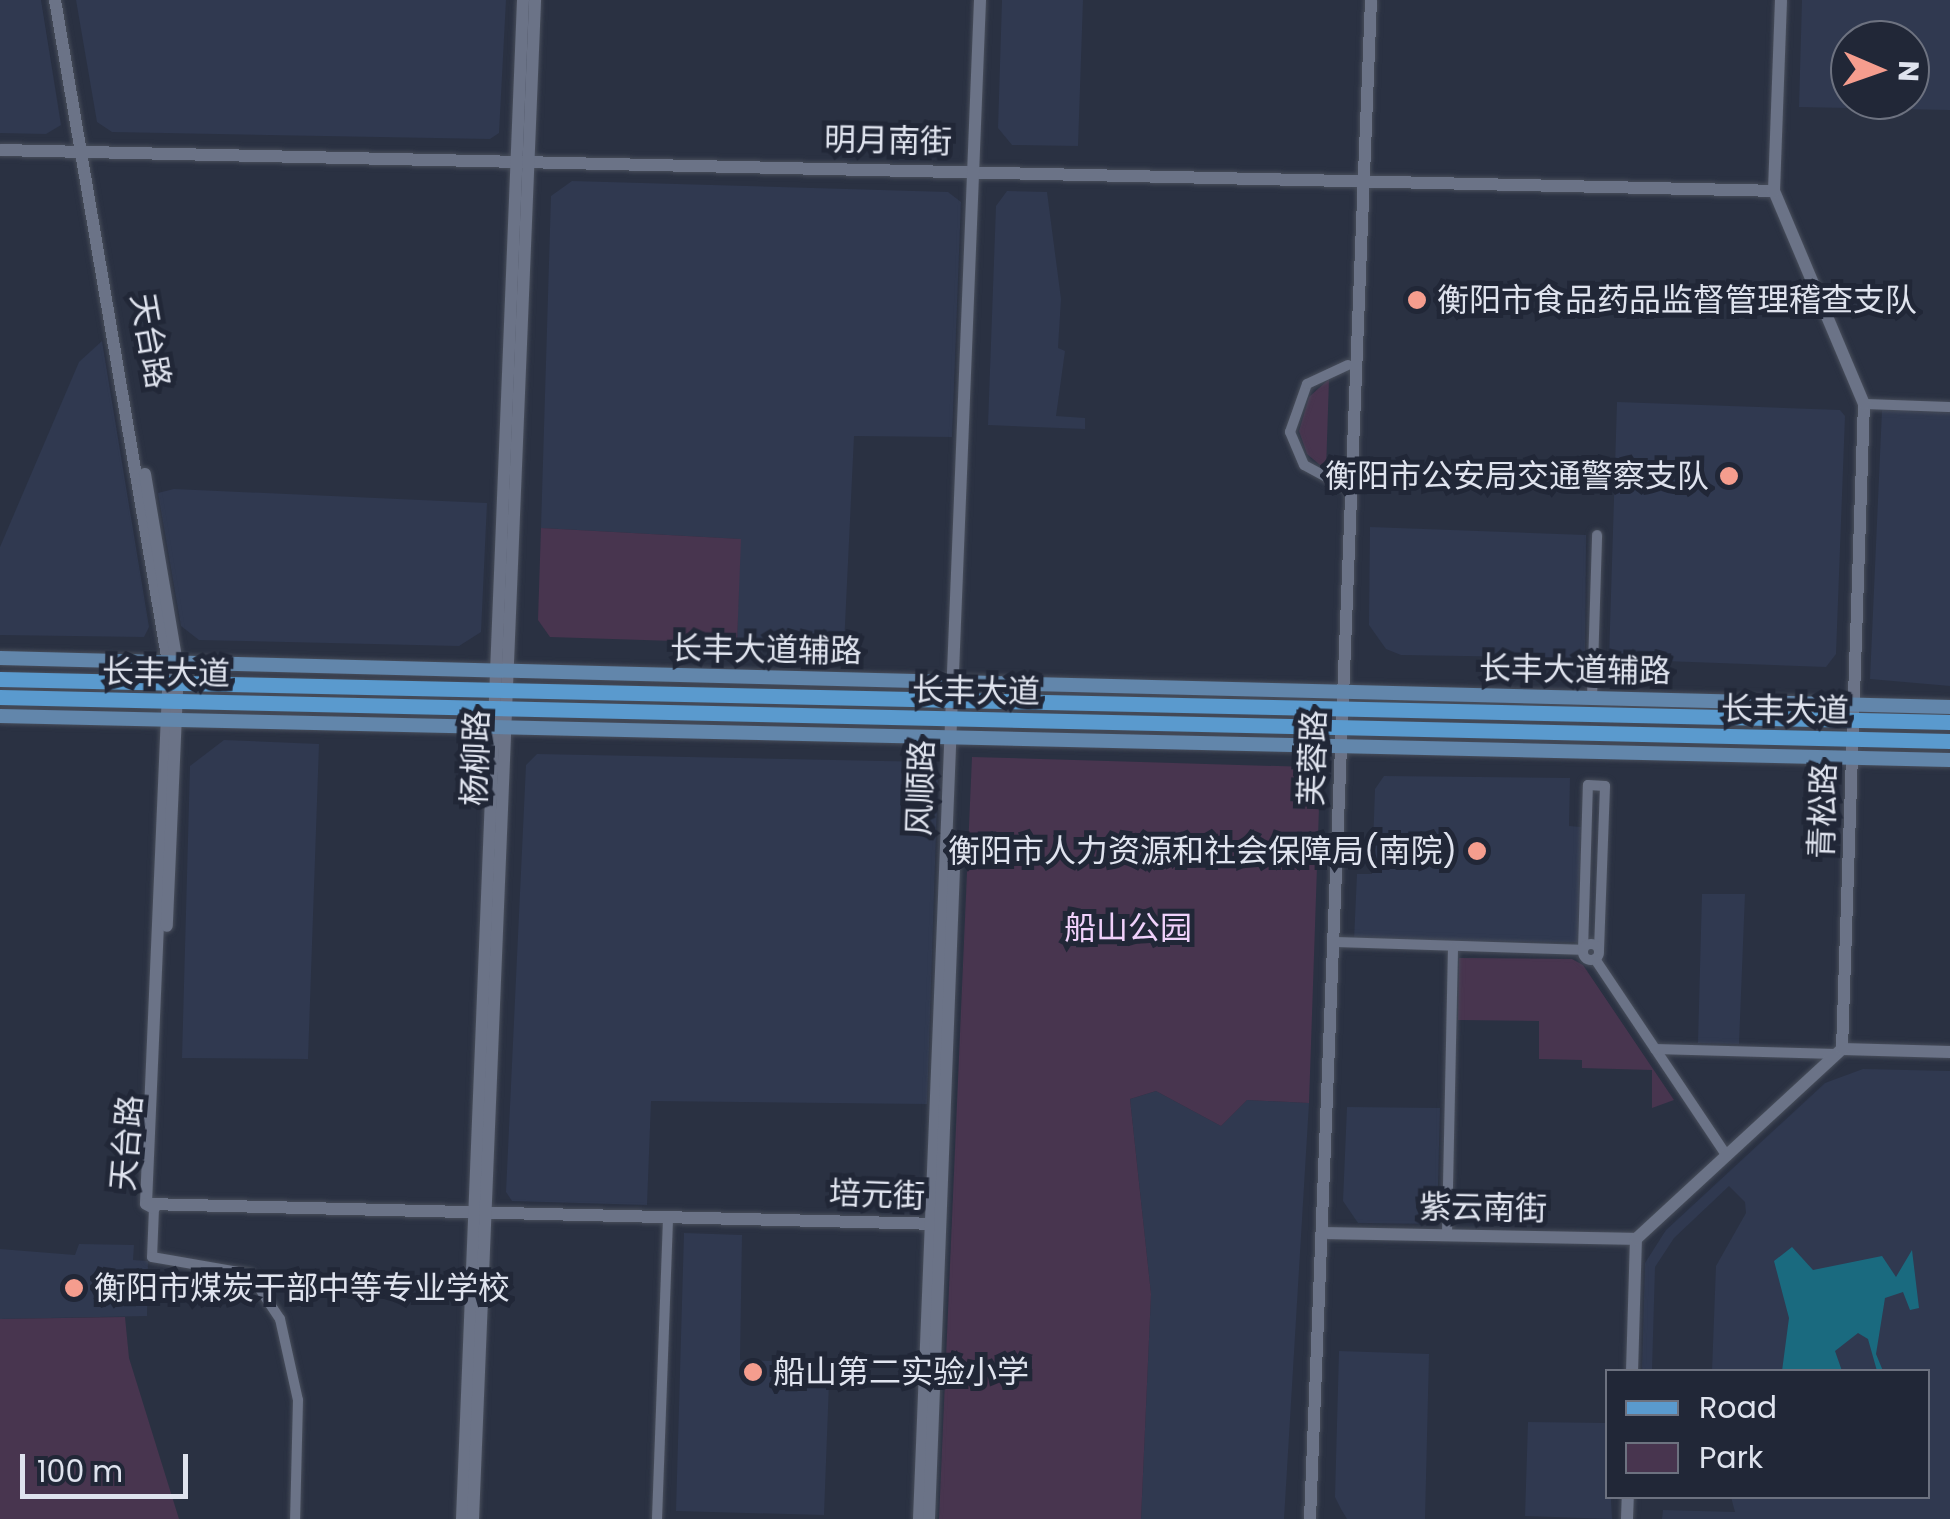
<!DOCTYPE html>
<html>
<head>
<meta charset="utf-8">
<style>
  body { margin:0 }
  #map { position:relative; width:1950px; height:1519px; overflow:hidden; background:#2a3142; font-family:Poppins,"Noto Sans SC",sans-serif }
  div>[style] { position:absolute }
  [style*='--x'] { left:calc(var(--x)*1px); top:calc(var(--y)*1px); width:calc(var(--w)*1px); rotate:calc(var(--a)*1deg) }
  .built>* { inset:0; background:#303950 }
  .green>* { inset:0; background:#48354f }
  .water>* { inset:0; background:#1a6a7f }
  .roads { filter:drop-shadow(0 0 2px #484e5b) drop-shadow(0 0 2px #484e5b) }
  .minor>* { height:10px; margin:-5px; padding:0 5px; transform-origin:5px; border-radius:5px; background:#6b7387 }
  .minor>.ring { margin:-5px; padding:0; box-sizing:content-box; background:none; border:10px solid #6b7387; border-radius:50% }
  .tertiary>* { height:12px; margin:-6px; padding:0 6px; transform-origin:6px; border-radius:6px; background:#6b7387 }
  .secondary>* { height:14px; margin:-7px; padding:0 7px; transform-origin:7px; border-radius:7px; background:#6286ab }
  .primary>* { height:15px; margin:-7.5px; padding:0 7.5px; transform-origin:7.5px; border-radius:7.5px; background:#5a9ace }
  .dots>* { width:28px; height:28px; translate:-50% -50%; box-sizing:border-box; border:5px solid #212737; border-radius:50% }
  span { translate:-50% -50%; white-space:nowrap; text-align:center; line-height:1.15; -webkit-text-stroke:10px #212737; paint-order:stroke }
  .street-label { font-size:32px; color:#dfe3ee }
  .poi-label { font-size:32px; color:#dfe3ee }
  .left { translate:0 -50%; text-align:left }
  .right { translate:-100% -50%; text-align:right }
  .park-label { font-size:32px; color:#f0d1fb }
  .legend { position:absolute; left:1605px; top:1369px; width:325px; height:130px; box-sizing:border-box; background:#212737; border:2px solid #6d7280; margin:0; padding:12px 18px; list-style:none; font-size:30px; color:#dfe3ee }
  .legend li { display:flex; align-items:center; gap:20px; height:50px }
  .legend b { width:50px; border:2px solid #6d7280 }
  .north { position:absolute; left:1830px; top:20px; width:100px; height:100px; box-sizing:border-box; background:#212737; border:2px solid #6d7280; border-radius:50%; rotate:92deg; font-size:28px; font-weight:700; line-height:40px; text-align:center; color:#dfe3ee }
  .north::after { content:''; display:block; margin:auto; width:35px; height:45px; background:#f59d8e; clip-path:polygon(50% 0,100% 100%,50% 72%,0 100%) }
  .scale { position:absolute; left:20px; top:1454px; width:168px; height:45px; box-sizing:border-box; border:5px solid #dfe3ee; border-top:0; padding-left:12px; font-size:30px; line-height:35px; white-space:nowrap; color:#dfe3ee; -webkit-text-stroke:8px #212737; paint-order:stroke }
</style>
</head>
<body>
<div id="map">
  <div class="built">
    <i style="clip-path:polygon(0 0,41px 0,61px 125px,46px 134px,0 133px)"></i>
    <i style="clip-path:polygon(76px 0,506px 0,499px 133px,490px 139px,112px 132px,97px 122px)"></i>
    <i style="clip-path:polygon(1002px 0,1083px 0,1078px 146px,1012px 145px,998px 128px)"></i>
    <i style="clip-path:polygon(evenodd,1802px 0,1950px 0,1950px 110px,1799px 107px,1802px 0,1850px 40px,1910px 40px,1910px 100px,1850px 100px,1850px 40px)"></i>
    <i style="clip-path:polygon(572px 181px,948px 192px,961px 202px,952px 437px,854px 436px,844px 646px,737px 643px,740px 539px,541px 528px,551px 196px)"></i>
    <i style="clip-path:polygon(1007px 191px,1047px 192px,1061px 299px,1058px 348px,1065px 351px,1056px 416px,1085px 418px,1085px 429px,988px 425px,996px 206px)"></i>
    <i style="clip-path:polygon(102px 341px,149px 627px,144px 637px,0 635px,0 547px,79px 362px)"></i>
    <i style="clip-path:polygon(1617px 402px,1840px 410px,1845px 416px,1836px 654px,1826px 667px,1609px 659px)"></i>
    <i style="clip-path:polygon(1882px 410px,1950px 413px,1950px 686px,1870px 679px)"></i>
    <i style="clip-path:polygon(174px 489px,487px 503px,481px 632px,459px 646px,199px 640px,181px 626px,158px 493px)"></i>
    <i style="clip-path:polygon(1370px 527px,1586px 535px,1585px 658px,1401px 655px,1386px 649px,1369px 625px)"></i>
    <i style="clip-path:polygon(224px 740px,319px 744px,308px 1059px,182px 1058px,190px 766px)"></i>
    <i style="clip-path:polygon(537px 754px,931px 762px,938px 773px,927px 1104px,651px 1101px,647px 1205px,512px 1201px,506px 1192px,526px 765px)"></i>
    <i style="clip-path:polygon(1384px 776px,1570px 778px,1569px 826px,1581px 827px,1578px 942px,1354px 940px,1357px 874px,1372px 874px,1375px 789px)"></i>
    <i style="clip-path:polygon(1702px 894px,1745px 894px,1739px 1044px,1698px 1043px)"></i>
    <i style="clip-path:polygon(1863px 1069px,1950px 1071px,1950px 1519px,1662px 1519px,1663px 1510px,1735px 1512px,1731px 1497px,1928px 1496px,1928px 1372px,1712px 1371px,1716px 1266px,1746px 1213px,1745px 1202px,1729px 1186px,1674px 1238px,1655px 1267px,1652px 1371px,1642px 1372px,1645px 1263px,1666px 1230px,1825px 1083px)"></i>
    <i style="clip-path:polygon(1156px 1091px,1221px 1126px,1247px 1100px,1309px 1103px,1284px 1519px,1141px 1519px,1151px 1294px,1130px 1099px)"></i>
    <i style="clip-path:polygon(1347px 1107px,1440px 1108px,1437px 1224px,1358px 1223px,1343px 1201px)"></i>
    <i style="clip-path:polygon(684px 1233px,742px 1235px,740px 1360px,823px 1363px,829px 1382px,824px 1515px,676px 1511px)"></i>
    <i style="clip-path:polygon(79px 1244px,134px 1245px,133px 1260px,148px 1261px,147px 1316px,0 1319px,0 1249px,75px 1255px)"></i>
    <i style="clip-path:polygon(1339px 1351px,1429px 1354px,1425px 1519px,1347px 1519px,1341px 1509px,1335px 1497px)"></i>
    <i style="clip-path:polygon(1528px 1422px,1607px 1423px,1612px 1519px,1525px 1516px)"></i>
  </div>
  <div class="green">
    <i style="clip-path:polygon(1329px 379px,1326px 470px,1307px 454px,1299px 431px,1309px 397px)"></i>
    <i style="clip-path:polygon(541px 528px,741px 539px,737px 643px,550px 637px,538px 620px)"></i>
    <i style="clip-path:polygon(972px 757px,1309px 767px,1320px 778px,1309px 1103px,1247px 1100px,1221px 1126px,1156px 1091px,1130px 1099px,1151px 1294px,1141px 1519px,939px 1519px)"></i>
    <i style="clip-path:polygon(1459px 958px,1572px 959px,1583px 965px,1674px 1100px,1652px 1108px,1652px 1070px,1582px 1068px,1582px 1060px,1539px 1059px,1539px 1021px,1458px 1020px)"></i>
    <i style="clip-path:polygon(125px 1317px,129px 1358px,179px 1519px,0 1519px,0 1319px)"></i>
  </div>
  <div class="water">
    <i style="clip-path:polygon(1792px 1247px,1813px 1270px,1882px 1256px,1896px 1277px,1912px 1250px,1919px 1308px,1910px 1310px,1903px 1292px,1885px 1298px,1876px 1354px,1883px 1371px,1877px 1371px,1868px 1339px,1858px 1333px,1835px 1351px,1842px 1371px,1782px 1371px,1789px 1318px,1774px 1261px)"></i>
  </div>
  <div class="roads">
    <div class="minor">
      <i style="--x:1864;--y:404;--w:86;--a:2"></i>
      <i style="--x:1343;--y:486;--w:44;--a:-151.7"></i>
      <i style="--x:1304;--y:465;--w:36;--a:-113"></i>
      <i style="--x:1290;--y:432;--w:51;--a:-70.5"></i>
      <i style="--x:1307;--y:384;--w:45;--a:-24.9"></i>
      <i style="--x:1592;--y:698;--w:163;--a:-88.2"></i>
      <i style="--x:1333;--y:942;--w:250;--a:1.8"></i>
      <i style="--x:1583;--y:950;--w:165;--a:-88.3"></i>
      <i style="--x:1588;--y:785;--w:17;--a:3"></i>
      <i style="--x:1605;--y:786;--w:164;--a:92.1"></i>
      <i class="ring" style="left:1583px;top:944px;width:6px;height:6px"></i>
      <i style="--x:1595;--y:959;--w:237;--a:56.2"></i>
      <i style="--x:1655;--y:1049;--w:181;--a:1.6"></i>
      <i style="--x:154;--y:1208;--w:49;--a:92.3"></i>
      <i style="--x:152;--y:1257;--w:99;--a:9.8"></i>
      <i style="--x:250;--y:1274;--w:54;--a:56.3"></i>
      <i style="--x:280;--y:1319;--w:83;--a:77.5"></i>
      <i style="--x:298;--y:1400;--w:119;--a:91.4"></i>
      <i style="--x:1447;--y:1234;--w:287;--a:-88.8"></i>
      <i style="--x:657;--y:1519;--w:303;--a:-87.9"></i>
    </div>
    <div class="tertiary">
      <i style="--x:55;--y:0;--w:678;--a:80.32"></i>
      <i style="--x:169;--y:668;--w:536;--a:92.46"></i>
      <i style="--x:146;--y:1204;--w:9;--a:27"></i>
      <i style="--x:0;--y:150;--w:1774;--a:1.32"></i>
      <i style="--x:145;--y:474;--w:198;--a:80.4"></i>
      <i style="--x:178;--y:669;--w:257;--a:92.5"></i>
      <i style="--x:1842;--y:1049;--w:108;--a:1.6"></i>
      <i style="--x:148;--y:1204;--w:790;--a:1.45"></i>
      <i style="--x:1328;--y:1233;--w:308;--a:1.1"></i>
      <i style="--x:1632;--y:1372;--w:133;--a:-88.3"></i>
      <i style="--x:1636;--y:1239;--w:280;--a:-42.7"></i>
      <i style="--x:1842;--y:1049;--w:645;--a:-88.05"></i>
      <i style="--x:1864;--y:404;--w:231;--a:-112.9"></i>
      <i style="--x:1774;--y:191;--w:191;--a:-87.9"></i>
      <i style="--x:462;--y:1519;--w:1520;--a:-87.7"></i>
      <i style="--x:473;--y:1519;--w:1520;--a:-87.66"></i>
      <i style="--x:919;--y:1519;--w:1520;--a:-87.7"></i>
      <i style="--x:929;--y:1519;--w:677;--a:-87.8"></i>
      <i style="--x:1310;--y:1519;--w:1520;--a:-87.7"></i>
      <i style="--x:1627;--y:1519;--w:23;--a:-88"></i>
    </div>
    <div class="secondary">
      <i style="--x:0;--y:658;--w:1951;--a:1.44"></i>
      <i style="--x:0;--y:716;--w:1950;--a:1.29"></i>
    </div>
    <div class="primary">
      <i style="--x:0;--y:679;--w:1950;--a:1.26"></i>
      <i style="--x:0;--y:697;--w:1950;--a:1.29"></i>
    </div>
  </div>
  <div class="dots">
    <i style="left:1417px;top:300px;background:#f59d8e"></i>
    <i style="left:1729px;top:476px;background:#f59d8e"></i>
    <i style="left:1477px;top:851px;background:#f59d8e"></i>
    <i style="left:74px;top:1288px;background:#f59d8e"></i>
    <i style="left:753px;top:1372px;background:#f59d8e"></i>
  </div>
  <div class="street-label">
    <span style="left:888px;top:141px;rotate:1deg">明月南街</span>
    <span style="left:150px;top:341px;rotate:80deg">天台路</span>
    <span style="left:766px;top:650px;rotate:1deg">长丰大道辅路</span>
    <span style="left:1575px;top:670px;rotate:1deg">长丰大道辅路</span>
    <span style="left:166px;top:673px;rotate:1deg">长丰大道</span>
    <span style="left:976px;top:691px;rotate:1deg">长丰大道</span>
    <span style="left:1785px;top:710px;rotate:1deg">长丰大道</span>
    <span style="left:476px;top:758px;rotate:-88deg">杨柳路</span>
    <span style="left:1313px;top:758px;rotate:-88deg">芙蓉路</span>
    <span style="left:921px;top:788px;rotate:-88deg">风顺路</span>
    <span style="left:1823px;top:811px;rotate:-88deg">青松路</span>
    <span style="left:127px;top:1143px;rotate:-85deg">天台路</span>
    <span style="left:877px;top:1195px;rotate:2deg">培元街</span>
    <span style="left:1483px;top:1208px;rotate:1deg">紫云南街</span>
  </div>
  <div class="poi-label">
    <span class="left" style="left:1437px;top:300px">衡阳市食品药品监督管理稽查支队</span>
    <span class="right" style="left:1709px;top:476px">衡阳市公安局交通警察支队</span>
    <span class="right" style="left:1457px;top:851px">衡阳市人力资源和社会保障局(南院)</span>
    <span class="left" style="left:94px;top:1288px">衡阳市煤炭干部中等专业学校</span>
    <span class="left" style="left:773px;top:1372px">船山第二实验小学</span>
  </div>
  <div class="park-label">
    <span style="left:1128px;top:928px">船山公园</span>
  </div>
  <ul class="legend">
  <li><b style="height:12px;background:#5a9ace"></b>Road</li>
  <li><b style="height:28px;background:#48354f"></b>Park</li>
  </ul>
  <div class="north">N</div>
  <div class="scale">100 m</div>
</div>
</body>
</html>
